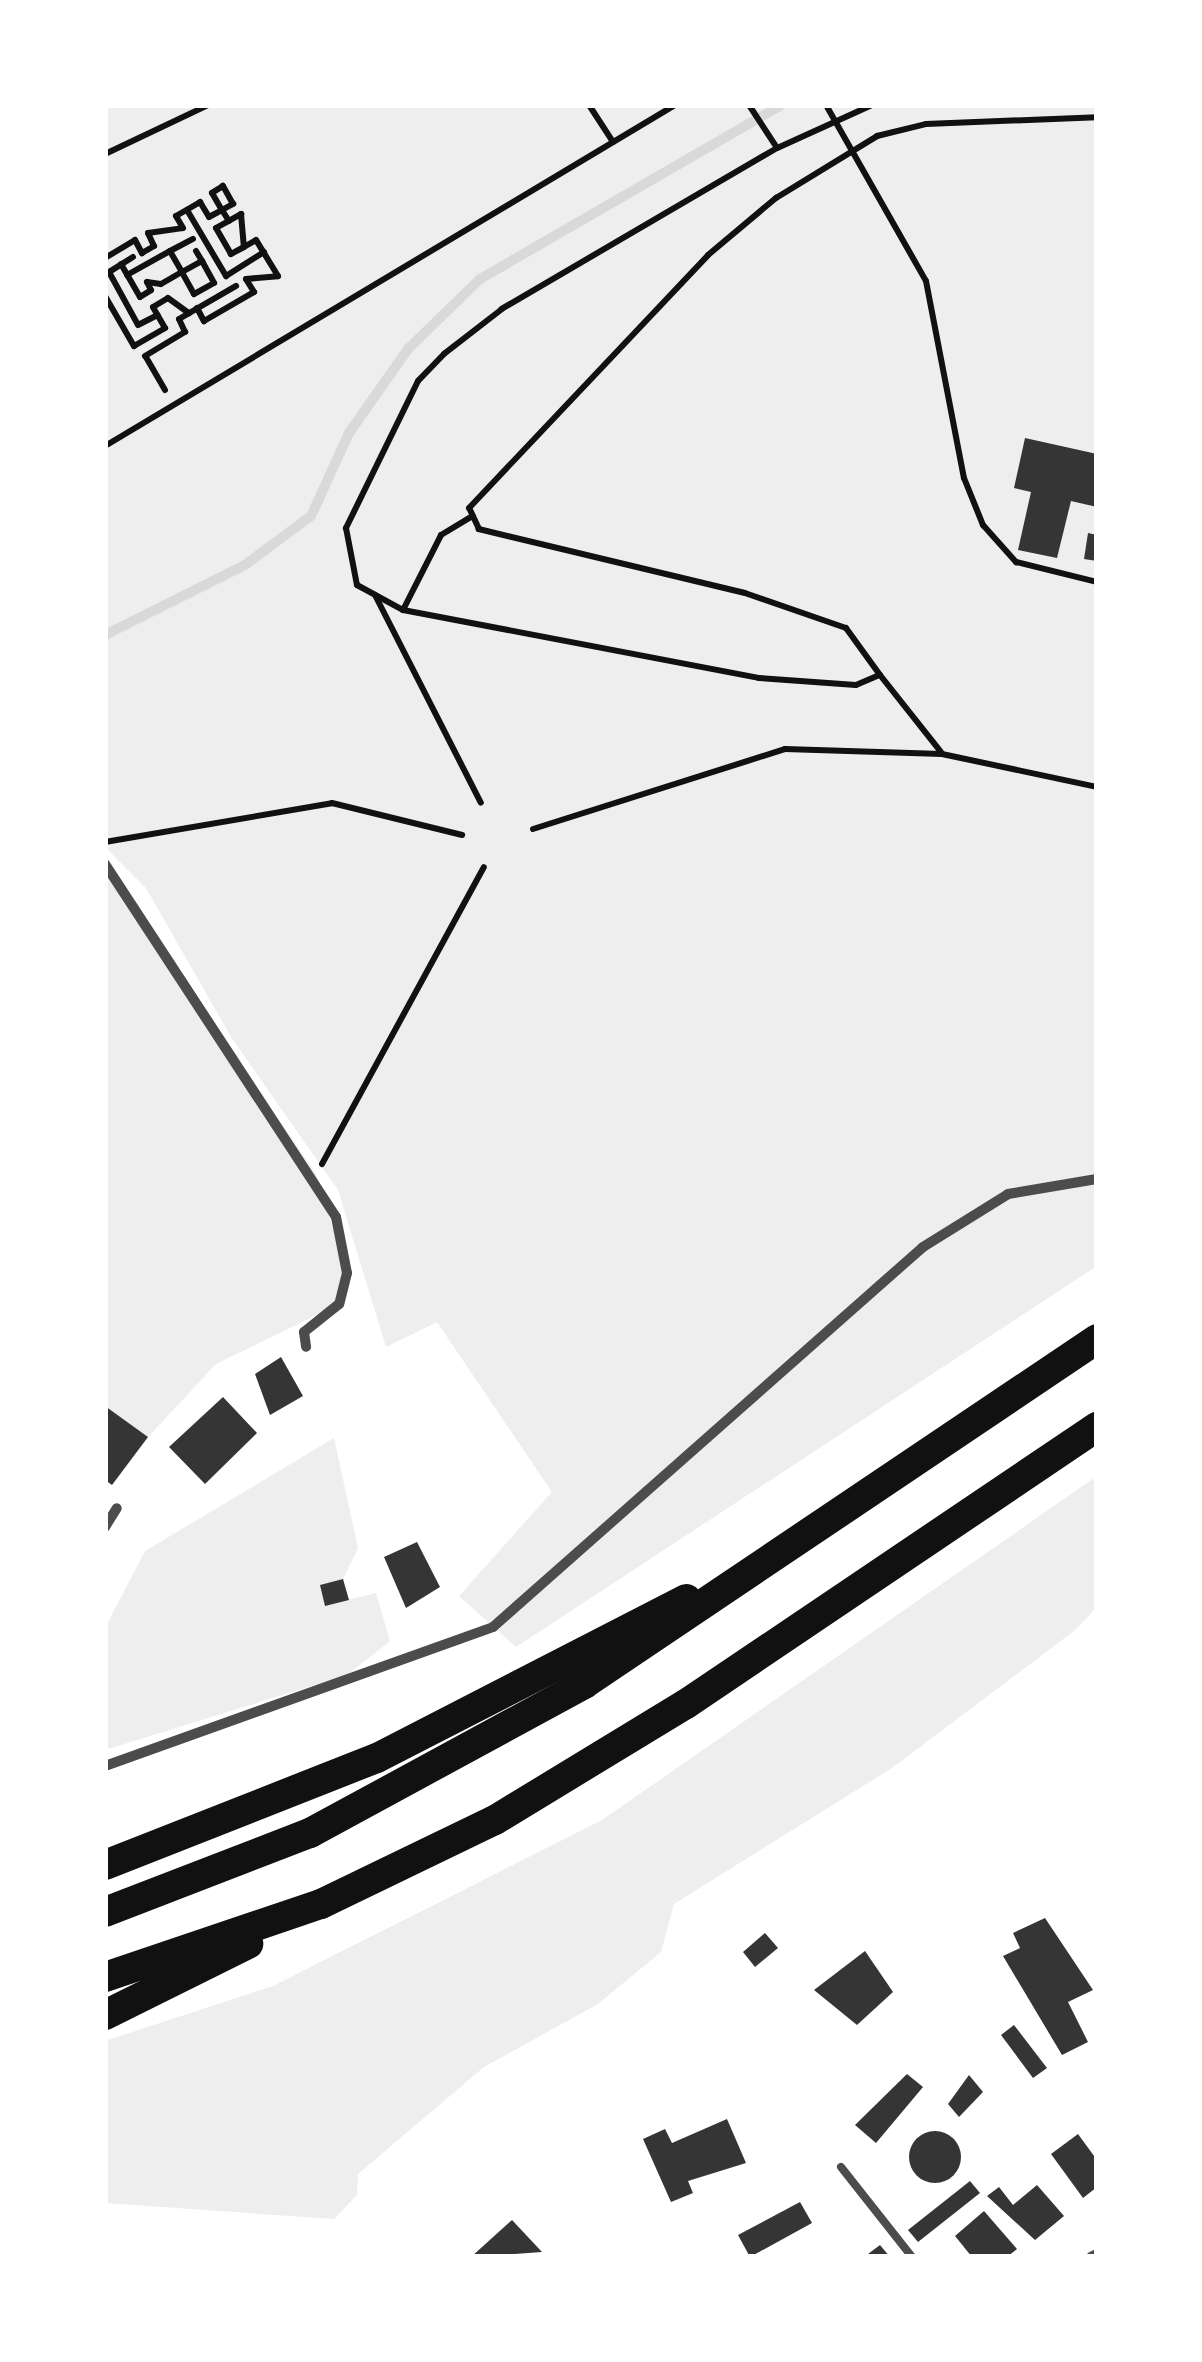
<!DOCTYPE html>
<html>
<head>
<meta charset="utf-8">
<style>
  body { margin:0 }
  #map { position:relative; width:1202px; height:2362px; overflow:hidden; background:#fff; font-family:Mulish,sans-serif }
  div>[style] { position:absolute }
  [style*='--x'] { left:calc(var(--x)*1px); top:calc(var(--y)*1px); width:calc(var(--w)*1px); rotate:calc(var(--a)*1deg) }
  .green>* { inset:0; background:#eee }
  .stream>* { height:10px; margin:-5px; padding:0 5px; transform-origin:5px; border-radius:5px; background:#d9d9d9 }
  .building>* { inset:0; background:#353535 }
  .round { border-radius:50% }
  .path>* { height:6px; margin:-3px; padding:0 3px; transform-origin:3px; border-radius:3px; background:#111 }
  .service>* { height:8px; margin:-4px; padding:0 4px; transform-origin:4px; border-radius:4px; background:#4c4c4c }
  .minor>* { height:10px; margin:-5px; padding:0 5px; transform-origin:5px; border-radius:5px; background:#4c4c4c }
  .motorway>* { height:30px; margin:-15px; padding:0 15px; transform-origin:15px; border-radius:15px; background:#111 }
  span { translate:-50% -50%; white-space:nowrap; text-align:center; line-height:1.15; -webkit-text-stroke:9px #fff; paint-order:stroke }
  .frame { position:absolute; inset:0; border:108px solid #fff; pointer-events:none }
</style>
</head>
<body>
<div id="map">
  <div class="green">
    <i style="clip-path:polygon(105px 105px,1097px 105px,1097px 1266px,516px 1647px,459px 1596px,552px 1492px,437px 1322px,386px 1347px,338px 1190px,231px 1037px,146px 888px,105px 847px)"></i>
    <i style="clip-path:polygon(105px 864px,316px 1174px,347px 1273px,339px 1304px,216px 1364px,148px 1437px,105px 1406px)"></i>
    <i style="clip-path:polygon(334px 1438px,358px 1548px,343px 1579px,321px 1585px,325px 1605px,376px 1593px,390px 1641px,347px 1675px,105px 1750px,105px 1628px,145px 1551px)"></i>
    <i style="clip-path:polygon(1097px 1476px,1097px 1607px,1074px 1631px,892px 1768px,674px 1904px,661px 1952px,598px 2004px,484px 2067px,358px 2174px,357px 2195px,334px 2219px,105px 2203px,105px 2041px,273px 1986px,602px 1820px)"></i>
  </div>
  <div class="stream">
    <i style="--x:105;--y:635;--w:157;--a:-26.6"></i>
    <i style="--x:245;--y:565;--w:82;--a:-36.6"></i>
    <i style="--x:311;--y:516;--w:91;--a:-65.4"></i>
    <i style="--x:349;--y:433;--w:103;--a:-54.9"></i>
    <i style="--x:408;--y:349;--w:100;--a:-44.2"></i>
    <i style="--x:480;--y:279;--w:348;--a:-30"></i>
  </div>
  <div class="building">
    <i style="clip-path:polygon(1025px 438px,1097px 454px,1097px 507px,1071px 501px,1057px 558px,1018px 550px,1031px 492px,1014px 488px)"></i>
    <i style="clip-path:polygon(1088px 533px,1097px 535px,1097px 561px,1084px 559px)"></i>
    <i style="clip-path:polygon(281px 1357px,303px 1396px,270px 1415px,255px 1374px)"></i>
    <i style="clip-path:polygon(223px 1397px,257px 1433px,205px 1484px,169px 1447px)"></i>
    <i style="clip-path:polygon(105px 1406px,148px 1437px,112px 1485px,105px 1480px)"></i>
    <i style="clip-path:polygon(417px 1542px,440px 1587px,406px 1608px,384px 1557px)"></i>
    <i style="clip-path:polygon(343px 1579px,349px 1600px,325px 1606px,320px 1585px)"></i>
    <i style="clip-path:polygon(1045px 1918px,1093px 1990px,1068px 2002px,1088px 2042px,1062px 2055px,1003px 1956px,1020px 1948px,1013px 1933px)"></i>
    <i style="clip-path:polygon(765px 1933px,778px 1948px,755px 1967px,743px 1952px)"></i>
    <i style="clip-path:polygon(865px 1951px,893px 1992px,857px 2025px,814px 1990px)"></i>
    <i style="clip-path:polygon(1014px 2025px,1047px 2068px,1033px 2078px,1001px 2035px)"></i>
    <i style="clip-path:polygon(907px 2074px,923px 2087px,876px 2143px,855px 2125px)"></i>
    <i style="clip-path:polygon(969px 2075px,983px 2092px,959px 2117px,948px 2104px)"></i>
    <i style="clip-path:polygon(727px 2119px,746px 2163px,688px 2181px,693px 2193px,671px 2202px,643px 2139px,665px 2129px,672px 2143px)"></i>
    <i class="round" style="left:909px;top:2131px;width:52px;height:52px"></i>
    <i style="clip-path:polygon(1078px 2134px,1097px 2160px,1097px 2187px,1083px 2198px,1051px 2154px)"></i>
    <i style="clip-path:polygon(970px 2181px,980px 2193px,918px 2242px,908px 2230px)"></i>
    <i style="clip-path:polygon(1037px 2185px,1064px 2216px,1035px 2240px,987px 2196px,999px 2187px,1013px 2205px)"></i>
    <i style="clip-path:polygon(800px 2202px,812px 2223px,750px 2257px,738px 2235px)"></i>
    <i style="clip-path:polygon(984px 2211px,1017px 2249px,1007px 2257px,972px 2257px,955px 2236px)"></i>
    <i style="clip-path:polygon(512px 2220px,542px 2252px,471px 2257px)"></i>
    <i style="clip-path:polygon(880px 2245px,890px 2257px,864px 2257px)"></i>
  </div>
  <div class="path">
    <i style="--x:589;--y:105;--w:44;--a:57"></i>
    <i style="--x:749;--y:105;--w:51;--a:56.9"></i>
    <i style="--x:826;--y:105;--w:202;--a:60.4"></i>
    <i style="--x:926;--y:281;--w:201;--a:79.1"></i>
    <i style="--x:964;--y:478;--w:51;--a:68"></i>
    <i style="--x:983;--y:525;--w:50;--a:48.3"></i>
    <i style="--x:1016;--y:562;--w:83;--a:13.9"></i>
    <i style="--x:872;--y:105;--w:104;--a:155.6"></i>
    <i style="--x:777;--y:148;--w:319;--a:149.7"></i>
    <i style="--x:502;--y:309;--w:73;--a:142.2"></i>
    <i style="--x:444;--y:354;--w:37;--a:134"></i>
    <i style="--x:418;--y:381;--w:164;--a:116.1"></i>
    <i style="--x:346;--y:528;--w:58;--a:79.1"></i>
    <i style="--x:357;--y:585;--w:52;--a:28.5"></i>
    <i style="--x:403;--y:610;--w:362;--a:10.8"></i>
    <i style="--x:759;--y:678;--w:97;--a:4.1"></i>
    <i style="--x:856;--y:685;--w:26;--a:-23"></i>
    <i style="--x:880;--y:675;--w:58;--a:-125.9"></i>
    <i style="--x:846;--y:628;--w:107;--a:-160.9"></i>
    <i style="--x:745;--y:593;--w:274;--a:-166.5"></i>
    <i style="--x:479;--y:529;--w:23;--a:-115"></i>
    <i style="--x:469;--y:508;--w:348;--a:-46.6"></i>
    <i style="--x:708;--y:255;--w:89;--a:-40"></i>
    <i style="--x:776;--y:198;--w:119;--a:-31.5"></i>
    <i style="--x:877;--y:136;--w:50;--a:-13.8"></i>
    <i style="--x:926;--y:124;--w:171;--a:-2.3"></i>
    <i style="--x:105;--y:154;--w:114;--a:-25.4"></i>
    <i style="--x:187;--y:210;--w:77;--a:59.4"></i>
    <i style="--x:226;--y:276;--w:45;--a:-32.3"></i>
    <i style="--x:196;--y:251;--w:12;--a:59"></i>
    <i style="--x:133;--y:257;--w:28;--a:148"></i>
    <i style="--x:109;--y:272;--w:60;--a:61.3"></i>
    <i style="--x:138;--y:325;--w:22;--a:-27"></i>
    <i style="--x:105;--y:258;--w:35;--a:-31"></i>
    <i style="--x:135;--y:240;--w:15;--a:62"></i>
    <i style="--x:142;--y:253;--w:14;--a:-30"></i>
    <i style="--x:154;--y:246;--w:14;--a:-115"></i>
    <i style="--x:148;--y:233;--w:35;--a:-8"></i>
    <i style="--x:183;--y:228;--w:14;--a:-120"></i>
    <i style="--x:176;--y:216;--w:28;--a:-30"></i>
    <i style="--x:200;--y:202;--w:17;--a:59"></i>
    <i style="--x:209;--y:217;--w:15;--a:-28"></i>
    <i style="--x:222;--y:210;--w:13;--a:-29"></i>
    <i style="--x:233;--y:204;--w:21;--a:-119"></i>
    <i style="--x:223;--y:186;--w:13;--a:148"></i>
    <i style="--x:212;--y:193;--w:20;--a:60"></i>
    <i style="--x:222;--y:210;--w:13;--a:58"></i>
    <i style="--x:121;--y:264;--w:38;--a:60"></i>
    <i style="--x:140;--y:297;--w:13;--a:-32"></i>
    <i style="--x:151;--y:290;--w:9;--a:-117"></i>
    <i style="--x:147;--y:282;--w:14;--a:8"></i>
    <i style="--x:161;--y:284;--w:24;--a:-30"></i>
    <i style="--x:182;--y:272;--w:23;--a:-29"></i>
    <i style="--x:202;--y:261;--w:25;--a:61"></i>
    <i style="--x:214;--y:283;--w:23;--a:151"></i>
    <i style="--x:194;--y:294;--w:25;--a:-119"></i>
    <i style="--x:182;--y:272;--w:24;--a:-120"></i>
    <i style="--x:170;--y:251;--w:26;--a:-28"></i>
    <i style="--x:127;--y:275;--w:49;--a:-29.2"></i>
    <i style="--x:105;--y:296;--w:58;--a:59.9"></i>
    <i style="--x:134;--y:346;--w:36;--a:-30"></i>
    <i style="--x:165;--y:328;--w:24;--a:-120"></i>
    <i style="--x:153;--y:307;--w:17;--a:-31"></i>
    <i style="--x:168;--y:298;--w:26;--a:36"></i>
    <i style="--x:197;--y:308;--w:15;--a:62"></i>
    <i style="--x:204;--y:321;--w:58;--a:-30.1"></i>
    <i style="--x:254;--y:292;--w:15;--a:-122"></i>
    <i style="--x:246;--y:279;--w:32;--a:-5"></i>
    <i style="--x:278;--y:276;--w:42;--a:-121.4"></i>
    <i style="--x:256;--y:240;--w:14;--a:150"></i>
    <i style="--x:244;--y:247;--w:15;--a:152"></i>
    <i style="--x:231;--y:254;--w:30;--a:-120"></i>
    <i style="--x:216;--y:228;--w:29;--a:-29"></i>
    <i style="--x:241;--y:214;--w:33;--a:85"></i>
    <i style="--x:165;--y:390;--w:39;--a:-120"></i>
    <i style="--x:145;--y:356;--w:47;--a:-31"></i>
    <i style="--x:185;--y:332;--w:14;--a:-115"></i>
    <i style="--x:179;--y:319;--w:66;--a:-30.1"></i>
    <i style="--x:105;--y:446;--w:664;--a:-30.89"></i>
    <i style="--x:375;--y:595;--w:233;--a:63"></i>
    <i style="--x:403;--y:610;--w:84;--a:-63.1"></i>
    <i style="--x:441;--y:535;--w:37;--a:-31"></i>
    <i style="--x:880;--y:675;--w:98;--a:51.6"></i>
    <i style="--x:533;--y:829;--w:264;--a:-17.6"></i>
    <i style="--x:785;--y:749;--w:157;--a:1.8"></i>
    <i style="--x:942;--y:754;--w:158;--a:12"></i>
    <i style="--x:105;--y:842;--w:230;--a:-9.7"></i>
    <i style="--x:332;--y:803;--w:134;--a:13.8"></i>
    <i style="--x:322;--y:1164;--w:338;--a:-61.4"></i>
  </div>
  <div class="service">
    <i style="--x:841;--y:2167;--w:115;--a:51.7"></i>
  </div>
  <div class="minor">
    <i style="--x:105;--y:864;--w:422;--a:56.8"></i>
    <i style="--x:336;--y:1217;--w:57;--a:78.9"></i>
    <i style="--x:347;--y:1273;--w:32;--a:104"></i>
    <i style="--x:339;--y:1304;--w:45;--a:141.3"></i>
    <i style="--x:304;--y:1332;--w:15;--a:82"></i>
    <i style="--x:105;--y:1527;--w:22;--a:-58"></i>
    <i style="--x:105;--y:1766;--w:412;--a:-19.7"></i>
    <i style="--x:493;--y:1627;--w:574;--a:-41.47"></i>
    <i style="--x:923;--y:1247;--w:100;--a:-31.9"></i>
    <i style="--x:1008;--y:1194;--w:90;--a:-9.6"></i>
    <i style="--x:1091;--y:2257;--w:7;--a:-27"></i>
  </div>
  <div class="motorway">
    <i style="--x:105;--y:1865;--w:292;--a:-21.5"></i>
    <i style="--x:377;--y:1758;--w:348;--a:-27.2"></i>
    <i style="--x:105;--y:1912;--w:220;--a:-21.1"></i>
    <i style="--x:310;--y:1833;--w:312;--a:-28.5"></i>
    <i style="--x:584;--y:1684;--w:618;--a:-33.92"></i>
    <i style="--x:105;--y:1977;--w:228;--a:-18.7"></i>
    <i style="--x:321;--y:1904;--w:193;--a:-25.8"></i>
    <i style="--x:495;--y:1820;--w:223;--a:-31.3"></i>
    <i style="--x:686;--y:1704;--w:496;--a:-34"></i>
    <i style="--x:105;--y:2015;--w:160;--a:-26.4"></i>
  </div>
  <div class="frame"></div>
</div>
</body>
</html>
